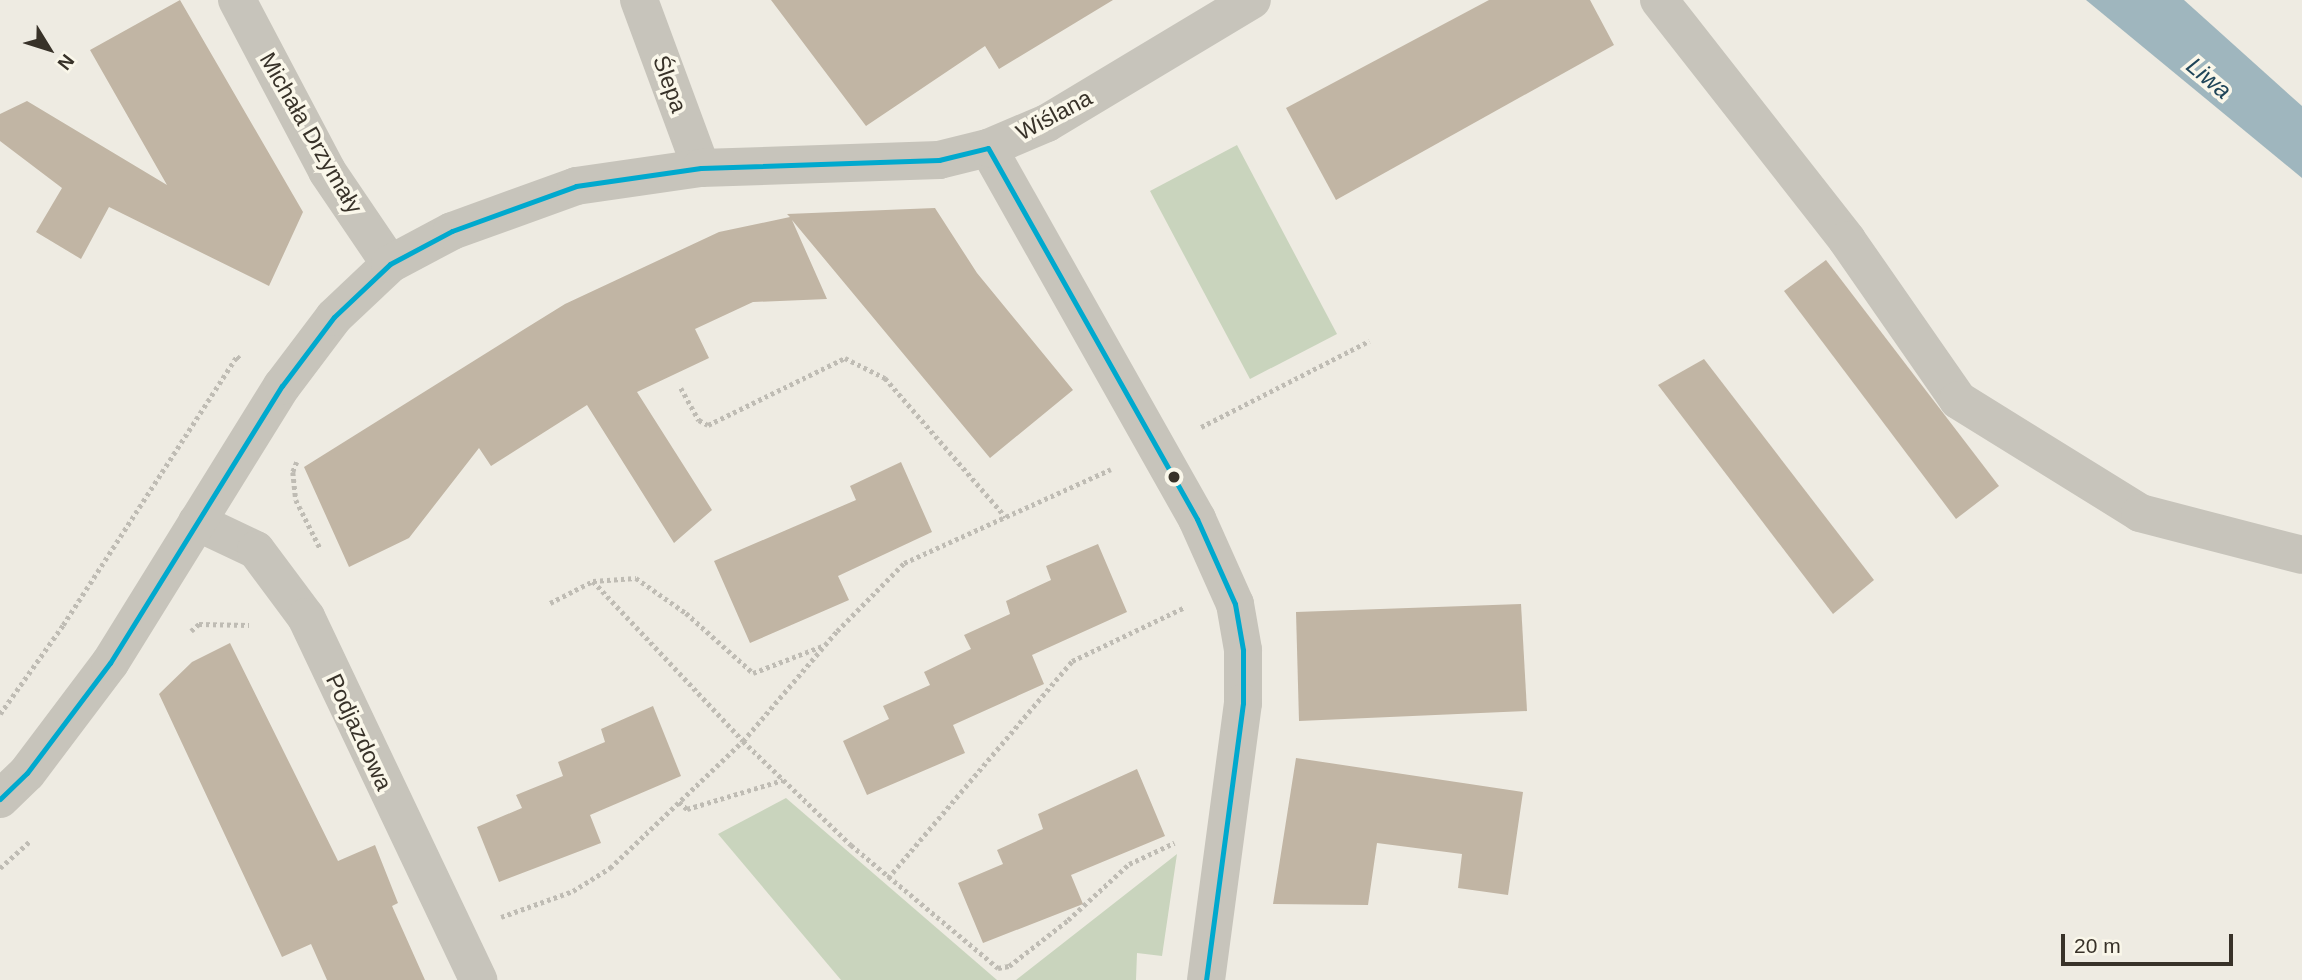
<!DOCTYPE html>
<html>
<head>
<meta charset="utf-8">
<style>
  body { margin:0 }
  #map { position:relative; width:2302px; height:980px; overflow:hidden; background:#eeebe2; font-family:Helvetica,sans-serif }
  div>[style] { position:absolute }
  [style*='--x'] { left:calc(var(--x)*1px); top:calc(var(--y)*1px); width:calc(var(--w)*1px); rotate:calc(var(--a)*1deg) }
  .green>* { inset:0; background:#c9d4bd }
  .water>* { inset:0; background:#9fb6be }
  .building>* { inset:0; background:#c1b5a4 }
  .path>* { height:4.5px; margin-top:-2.25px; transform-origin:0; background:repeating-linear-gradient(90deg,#bfbcb4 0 3.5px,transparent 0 7px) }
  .minor>* { height:38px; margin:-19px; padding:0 19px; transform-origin:19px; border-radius:19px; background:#c7c4bb }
  .bus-1>* { height:5px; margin:-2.5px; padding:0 2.5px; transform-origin:2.5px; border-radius:2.5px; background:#00a9ce }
  .dots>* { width:19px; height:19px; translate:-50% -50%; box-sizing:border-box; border:4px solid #faf7ea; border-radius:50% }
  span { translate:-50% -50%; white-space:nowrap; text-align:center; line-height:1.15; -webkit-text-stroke:7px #faf7ea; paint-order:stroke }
  .street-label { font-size:23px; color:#383229 }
  .water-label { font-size:24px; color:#1f4559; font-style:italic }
  .north { position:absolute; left:14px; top:14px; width:70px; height:70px; -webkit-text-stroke:5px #faf7ea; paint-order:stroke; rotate:128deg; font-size:19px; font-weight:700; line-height:28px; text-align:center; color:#383229 }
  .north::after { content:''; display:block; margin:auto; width:24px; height:32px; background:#383229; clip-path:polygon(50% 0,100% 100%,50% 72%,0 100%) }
  .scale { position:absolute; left:2061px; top:934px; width:172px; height:32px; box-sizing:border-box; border:4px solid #383229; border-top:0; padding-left:9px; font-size:21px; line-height:24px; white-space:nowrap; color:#383229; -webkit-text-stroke:5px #faf7ea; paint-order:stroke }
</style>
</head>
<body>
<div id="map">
  <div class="green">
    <i style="clip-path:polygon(1237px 145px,1337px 334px,1250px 379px,1150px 191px)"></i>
    <i style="clip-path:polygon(786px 798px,997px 980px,841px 980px,718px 834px)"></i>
    <i style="clip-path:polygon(1177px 854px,1162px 956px,1137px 953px,1136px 980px,1016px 980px)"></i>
  </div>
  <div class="water">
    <i style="clip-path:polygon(2086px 0,2184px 0,2302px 106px,2302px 178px)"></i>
  </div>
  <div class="building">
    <i style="clip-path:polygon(180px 0,303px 212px,269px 286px,109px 207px,81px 259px,36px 232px,62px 188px,0 141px,0 114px,27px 101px,167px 185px,90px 50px)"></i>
    <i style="clip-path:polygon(771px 0,1113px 0,999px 69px,985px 46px,866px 126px)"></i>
    <i style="clip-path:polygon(1489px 0,1590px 0,1614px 45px,1336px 200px,1286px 108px)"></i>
    <i style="clip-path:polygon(935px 208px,977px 273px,1073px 390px,990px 458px,792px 220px,827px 299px,753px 302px,695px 329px,709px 358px,637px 392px,712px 510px,674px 543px,587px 405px,491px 466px,479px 448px,409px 538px,349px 567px,304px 467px,523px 330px,565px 304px,719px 232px,790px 217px,787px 214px)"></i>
    <i style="clip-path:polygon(1826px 260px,1999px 486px,1956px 519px,1784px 291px)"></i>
    <i style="clip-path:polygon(1704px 359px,1874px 580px,1833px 614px,1658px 385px)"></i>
    <i style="clip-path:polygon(901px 462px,932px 532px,838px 576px,849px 600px,750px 643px,714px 561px,856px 500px,850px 486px)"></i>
    <i style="clip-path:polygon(1098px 544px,1127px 612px,1032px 655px,1044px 684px,953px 725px,965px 753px,867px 795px,843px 741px,889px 719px,883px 706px,930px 685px,924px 672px,971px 649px,964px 635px,1010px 614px,1006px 601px,1051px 580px,1046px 566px)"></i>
    <i style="clip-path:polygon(1521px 604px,1527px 711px,1299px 721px,1296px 612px)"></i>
    <i style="clip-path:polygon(230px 643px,338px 861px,375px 845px,398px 903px,392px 906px,425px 980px,327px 980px,311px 944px,282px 957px,159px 694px,192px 662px)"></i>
    <i style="clip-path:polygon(653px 706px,681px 776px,590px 815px,601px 843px,499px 882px,477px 827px,522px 808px,516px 795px,563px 776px,558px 762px,605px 742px,601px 729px)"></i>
    <i style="clip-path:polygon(1296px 758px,1523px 792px,1508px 895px,1458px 888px,1462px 854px,1377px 843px,1368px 905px,1273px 904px)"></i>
    <i style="clip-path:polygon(1137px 769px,1165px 836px,1071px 875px,1083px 904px,983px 943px,958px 883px,1003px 864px,997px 850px,1043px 829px,1038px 814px)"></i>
  </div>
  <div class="path">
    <i style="--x:681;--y:388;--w:37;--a:61"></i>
    <i style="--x:699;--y:420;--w:10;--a:29"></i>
    <i style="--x:708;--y:425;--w:153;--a:-26.1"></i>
    <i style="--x:845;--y:358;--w:45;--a:26.6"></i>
    <i style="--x:885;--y:378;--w:184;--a:49"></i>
    <i style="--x:1201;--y:427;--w:189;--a:-27.1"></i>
    <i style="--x:297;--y:462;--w:11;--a:112"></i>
    <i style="--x:293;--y:472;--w:28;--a:84"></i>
    <i style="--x:296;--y:500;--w:54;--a:63.4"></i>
    <i style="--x:593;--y:581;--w:219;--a:46.8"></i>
    <i style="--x:743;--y:741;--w:150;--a:43.9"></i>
    <i style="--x:851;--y:845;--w:192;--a:39.9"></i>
    <i style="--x:998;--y:968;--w:11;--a:-10"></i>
    <i style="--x:1009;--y:966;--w:75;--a:-37.9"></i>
    <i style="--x:1068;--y:920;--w:83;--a:-42.6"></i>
    <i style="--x:1129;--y:864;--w:50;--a:-25"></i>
    <i style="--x:550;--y:603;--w:48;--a:-27.1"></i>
    <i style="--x:593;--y:581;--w:43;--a:-4"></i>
    <i style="--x:636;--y:578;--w:61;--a:35"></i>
    <i style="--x:686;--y:613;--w:90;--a:41.8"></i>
    <i style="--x:753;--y:673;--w:77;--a:-21.3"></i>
    <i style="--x:191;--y:631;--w:11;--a:-41"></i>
    <i style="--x:199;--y:624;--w:50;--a:1.1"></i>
    <i style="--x:0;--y:714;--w:109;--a:-54.7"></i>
    <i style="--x:63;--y:625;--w:320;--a:-57.1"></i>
    <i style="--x:237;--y:356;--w:4;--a:45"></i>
    <i style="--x:679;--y:802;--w:11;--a:41"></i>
    <i style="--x:687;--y:809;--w:100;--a:-16.8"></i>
    <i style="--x:0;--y:868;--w:39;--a:-42"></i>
    <i style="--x:888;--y:878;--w:285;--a:-49.7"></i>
    <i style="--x:1072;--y:661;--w:123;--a:-25.5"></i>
    <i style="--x:501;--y:917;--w:77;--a:-19.9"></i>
    <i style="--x:573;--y:891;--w:44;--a:-31.9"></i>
    <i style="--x:610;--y:868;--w:184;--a:-43.7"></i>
    <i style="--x:743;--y:741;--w:145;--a:-49.5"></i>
    <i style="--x:837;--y:631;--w:95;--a:-45.4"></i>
    <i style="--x:904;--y:563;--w:227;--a:-24.4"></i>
  </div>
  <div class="minor">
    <i style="--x:237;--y:0;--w:193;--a:62.2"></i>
    <i style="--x:327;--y:171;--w:112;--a:55.9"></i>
    <i style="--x:639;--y:0;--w:179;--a:69.7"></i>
    <i style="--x:1659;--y:0;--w:305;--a:51.9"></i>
    <i style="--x:1847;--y:240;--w:195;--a:55.2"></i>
    <i style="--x:1958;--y:400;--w:214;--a:31.8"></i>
    <i style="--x:2140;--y:513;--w:167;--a:14.5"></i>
    <i style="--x:988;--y:148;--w:426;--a:60.6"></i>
    <i style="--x:1197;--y:519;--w:93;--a:65.9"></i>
    <i style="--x:1235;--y:604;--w:47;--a:80.1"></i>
    <i style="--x:1243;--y:650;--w:53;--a:90"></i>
    <i style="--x:1243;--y:703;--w:279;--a:97.6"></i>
    <i style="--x:197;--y:522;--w:65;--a:25.4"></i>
    <i style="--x:256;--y:550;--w:84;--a:53.3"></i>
    <i style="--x:306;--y:617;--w:402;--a:64.6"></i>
    <i style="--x:0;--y:799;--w:37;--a:-44"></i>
    <i style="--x:27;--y:773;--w:138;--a:-53"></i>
    <i style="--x:110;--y:663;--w:326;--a:-58.2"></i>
    <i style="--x:282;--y:386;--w:86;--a:-53"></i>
    <i style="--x:334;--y:317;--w:77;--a:-43.4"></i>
    <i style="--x:390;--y:264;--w:70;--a:-28"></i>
    <i style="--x:452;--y:231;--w:132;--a:-19.9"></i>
    <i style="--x:576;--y:186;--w:126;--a:-8.2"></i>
    <i style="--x:701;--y:168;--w:238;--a:-1.9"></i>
    <i style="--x:939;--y:160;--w:50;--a:-13.8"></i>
    <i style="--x:988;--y:148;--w:64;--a:-23"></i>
    <i style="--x:1047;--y:123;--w:239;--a:-31"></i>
  </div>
  <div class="bus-1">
    <i style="--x:988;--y:148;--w:426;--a:60.6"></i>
    <i style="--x:1197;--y:519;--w:93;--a:65.9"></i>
    <i style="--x:1235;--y:604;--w:47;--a:80.1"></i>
    <i style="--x:1243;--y:650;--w:53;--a:90"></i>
    <i style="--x:1243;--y:703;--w:279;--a:97.6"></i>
    <i style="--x:0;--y:799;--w:37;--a:-44"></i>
    <i style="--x:27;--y:773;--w:138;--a:-53"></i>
    <i style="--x:110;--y:663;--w:326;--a:-58.2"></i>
    <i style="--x:282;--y:386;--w:86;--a:-53"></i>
    <i style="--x:334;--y:317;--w:77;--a:-43.4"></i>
    <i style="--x:390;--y:264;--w:70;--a:-28"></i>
    <i style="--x:452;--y:231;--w:132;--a:-19.9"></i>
    <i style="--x:576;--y:186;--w:126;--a:-8.2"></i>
    <i style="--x:701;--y:168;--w:238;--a:-1.9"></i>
    <i style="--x:939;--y:160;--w:50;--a:-13.8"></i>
  </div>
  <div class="dots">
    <i style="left:1174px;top:477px;background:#383229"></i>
  </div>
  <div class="street-label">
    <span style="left:670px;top:84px;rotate:70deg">Ślepa</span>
    <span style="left:1054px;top:115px;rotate:-28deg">Wiślana</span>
    <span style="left:311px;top:133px;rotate:60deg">Michała Drzymały</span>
    <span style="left:359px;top:732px;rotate:65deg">Podjazdowa</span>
  </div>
  <div class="water-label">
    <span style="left:2209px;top:78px;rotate:40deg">Liwa</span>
  </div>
  <div class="north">N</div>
  <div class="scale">20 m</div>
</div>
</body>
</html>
